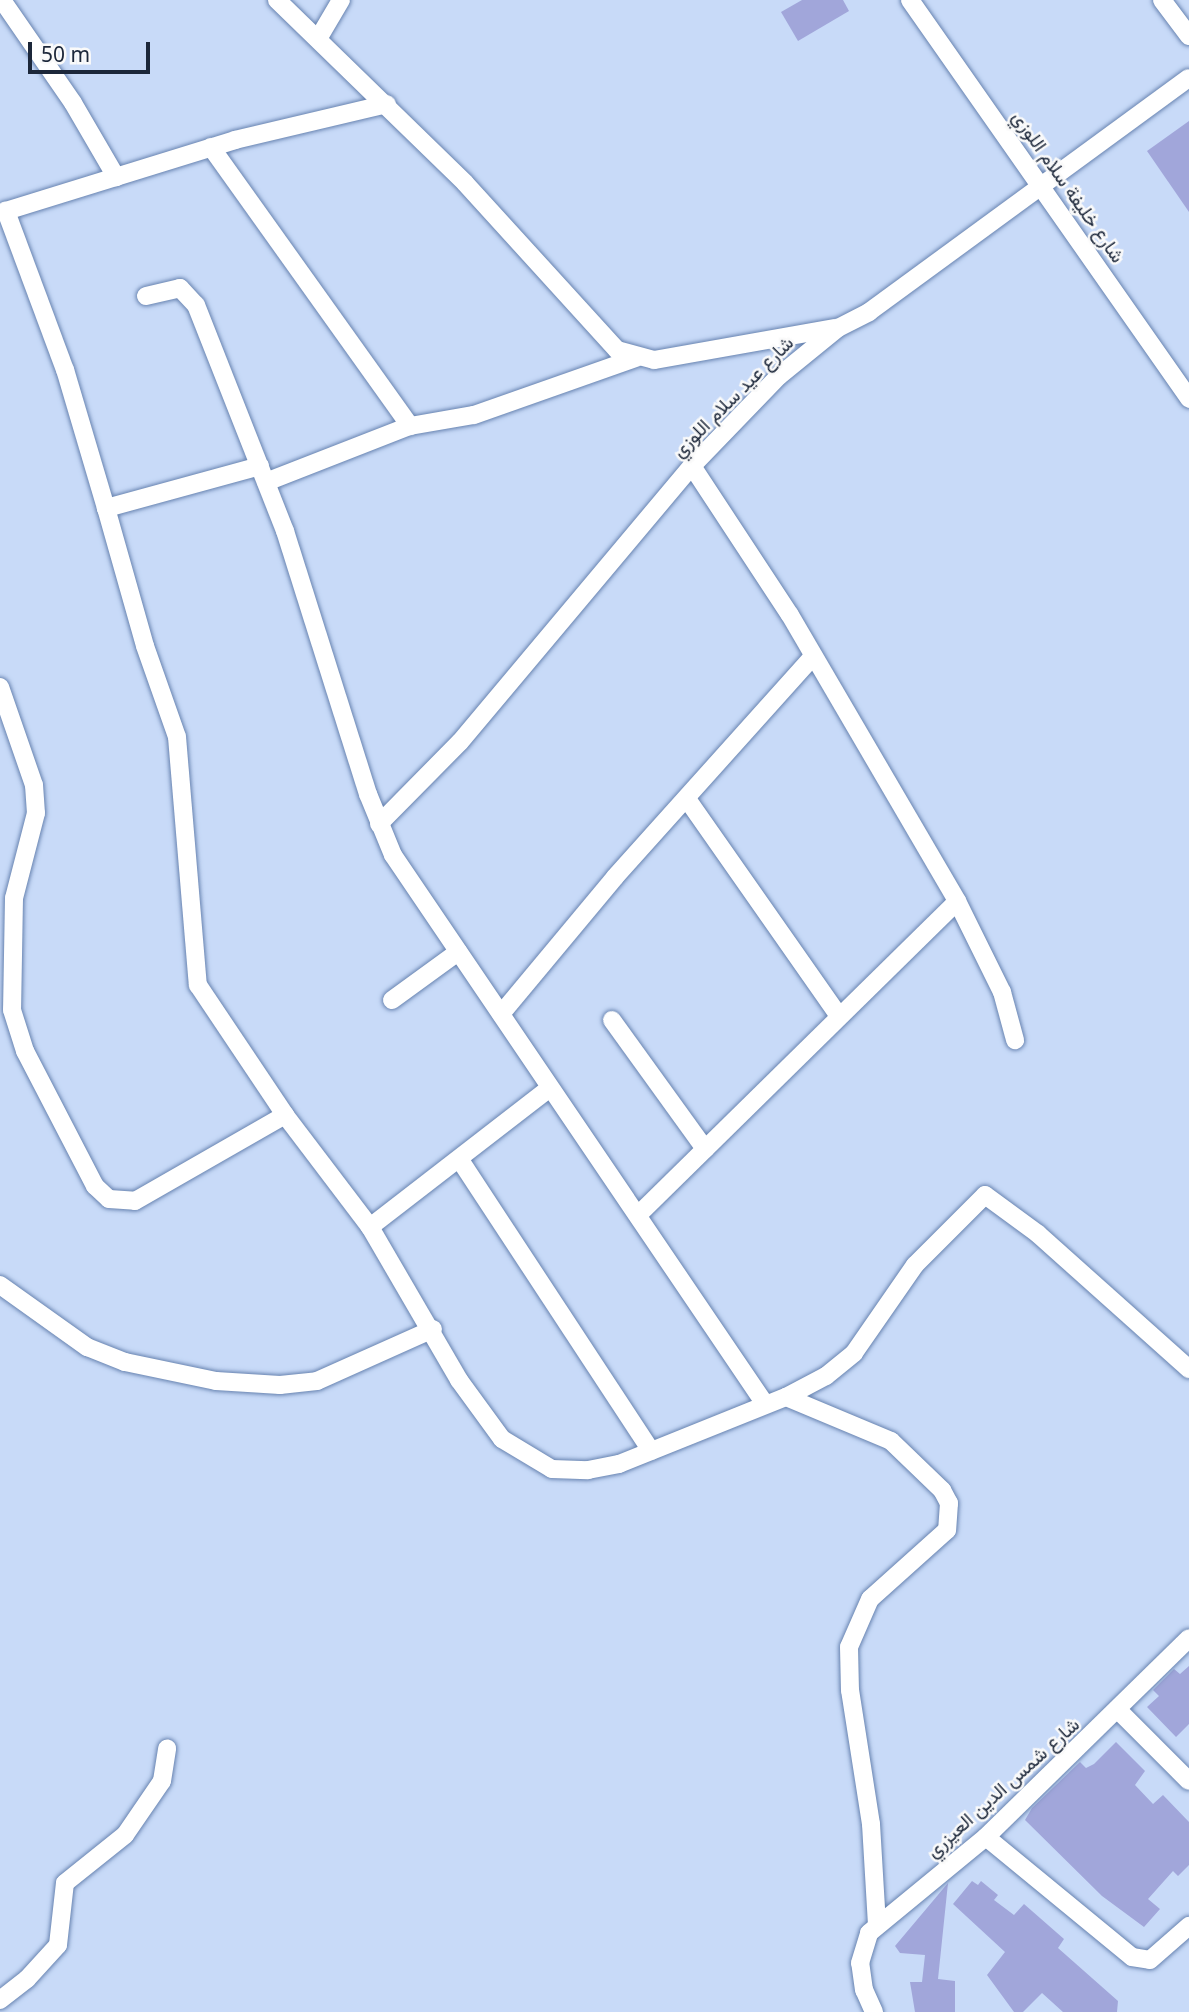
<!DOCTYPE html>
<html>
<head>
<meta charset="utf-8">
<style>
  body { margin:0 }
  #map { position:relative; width:1189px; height:2012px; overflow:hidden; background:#c8daf8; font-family:"Noto Sans",Vazirmatn,sans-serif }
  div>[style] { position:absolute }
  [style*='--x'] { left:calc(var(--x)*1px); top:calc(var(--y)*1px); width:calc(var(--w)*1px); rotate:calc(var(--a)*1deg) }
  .building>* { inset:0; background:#a1a6da }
  .roads { filter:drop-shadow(0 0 2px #6783b0) drop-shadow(0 0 2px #6783b0) }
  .minor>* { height:18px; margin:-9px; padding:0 9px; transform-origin:9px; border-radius:9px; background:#fff }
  span { translate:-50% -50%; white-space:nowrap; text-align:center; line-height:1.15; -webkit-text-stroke:5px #fafafa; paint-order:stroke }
  .street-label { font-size:19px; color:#1c273a }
  .scale { position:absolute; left:28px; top:42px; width:122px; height:32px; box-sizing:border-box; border:4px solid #1c273a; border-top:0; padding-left:9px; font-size:21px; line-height:24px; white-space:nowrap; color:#1c273a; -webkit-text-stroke:5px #fafafa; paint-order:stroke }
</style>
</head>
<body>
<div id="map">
  <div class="building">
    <i style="clip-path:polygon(802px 0,843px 0,849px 11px,798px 41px,781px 12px)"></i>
    <i style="clip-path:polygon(1189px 121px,1189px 212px,1147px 151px)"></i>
    <i style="clip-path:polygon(1189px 1666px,1189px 1724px,1176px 1737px,1147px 1707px,1159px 1696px,1153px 1690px,1174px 1669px,1180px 1674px)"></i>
    <i style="clip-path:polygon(1116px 1742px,1145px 1771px,1135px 1785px,1153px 1804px,1163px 1795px,1189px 1822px,1189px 1865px,1178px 1876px,1173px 1871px,1148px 1899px,1160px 1909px,1144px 1927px,1102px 1896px,1025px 1820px,1032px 1808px,1080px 1762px,1086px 1768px,1094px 1764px)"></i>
    <i style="clip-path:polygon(972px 1881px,978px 1885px,981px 1881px,998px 1895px,994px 1900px,1014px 1915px,1024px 1904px,1064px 1939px,1058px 1948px,1118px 2001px,1117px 2012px,1063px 2012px,1042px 1993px,1023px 2012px,1014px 2012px,987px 1975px,1005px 1952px,953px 1904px)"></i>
    <i style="clip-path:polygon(948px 1883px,938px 1979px,955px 1981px,955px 2012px,915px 2012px,910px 1982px,922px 1982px,925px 1955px,900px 1953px,895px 1946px)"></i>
  </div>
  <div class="roads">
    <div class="minor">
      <i style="--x:2;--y:0;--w:125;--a:55.4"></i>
      <i style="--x:73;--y:103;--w:86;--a:59.8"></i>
      <i style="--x:277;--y:0;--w:262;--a:44.2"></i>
      <i style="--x:465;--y:183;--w:226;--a:47.7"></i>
      <i style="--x:617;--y:350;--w:38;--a:15"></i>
      <i style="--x:654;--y:360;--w:184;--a:-10"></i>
      <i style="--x:910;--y:0;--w:487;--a:55"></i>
      <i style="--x:1162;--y:0;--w:45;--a:53.1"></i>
      <i style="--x:318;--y:39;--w:45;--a:-59.5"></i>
      <i style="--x:211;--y:147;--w:343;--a:54.5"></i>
      <i style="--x:146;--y:296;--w:35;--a:-13"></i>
      <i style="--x:180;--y:288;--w:23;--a:47"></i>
      <i style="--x:196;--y:305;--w:243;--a:68.5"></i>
      <i style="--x:285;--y:531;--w:276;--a:72.5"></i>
      <i style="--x:368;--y:794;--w:66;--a:67.7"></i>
      <i style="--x:393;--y:855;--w:663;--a:55.88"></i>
      <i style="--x:260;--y:466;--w:160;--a:164.7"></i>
      <i style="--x:106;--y:508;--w:144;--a:-106.5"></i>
      <i style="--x:65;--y:370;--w:170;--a:-110.4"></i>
      <i style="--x:6;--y:211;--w:240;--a:-17.2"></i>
      <i style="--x:235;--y:140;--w:156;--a:-13.3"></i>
      <i style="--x:692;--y:466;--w:178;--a:56.7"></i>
      <i style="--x:790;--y:615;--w:331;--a:59.7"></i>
      <i style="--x:957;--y:901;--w:102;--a:63.7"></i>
      <i style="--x:1002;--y:992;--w:50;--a:74.8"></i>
      <i style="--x:266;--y:482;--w:155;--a:-21.3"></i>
      <i style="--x:410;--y:426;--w:65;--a:-9.8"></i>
      <i style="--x:474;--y:415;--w:172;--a:-19.4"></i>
      <i style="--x:106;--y:508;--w:143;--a:74.2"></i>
      <i style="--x:145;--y:646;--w:96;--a:70.6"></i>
      <i style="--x:177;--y:737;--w:249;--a:85.2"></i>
      <i style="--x:198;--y:985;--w:156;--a:56.2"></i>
      <i style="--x:285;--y:1115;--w:141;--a:52.8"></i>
      <i style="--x:370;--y:1227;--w:177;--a:59.8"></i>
      <i style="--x:459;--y:1380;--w:73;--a:53.9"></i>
      <i style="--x:502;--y:1439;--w:58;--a:31"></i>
      <i style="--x:552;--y:1469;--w:36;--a:2"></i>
      <i style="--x:588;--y:1470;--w:32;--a:-11"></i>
      <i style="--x:619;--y:1464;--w:180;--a:-21.9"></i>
      <i style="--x:786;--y:1397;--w:45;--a:-27.7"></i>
      <i style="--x:826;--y:1376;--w:36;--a:-39"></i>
      <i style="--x:854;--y:1353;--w:107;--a:-55.3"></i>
      <i style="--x:915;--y:1265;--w:99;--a:-45"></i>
      <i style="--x:985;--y:1195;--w:66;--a:36.3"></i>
      <i style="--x:1038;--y:1234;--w:203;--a:41.8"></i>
      <i style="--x:0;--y:687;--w:104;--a:70.9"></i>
      <i style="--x:34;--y:785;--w:28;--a:86"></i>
      <i style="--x:36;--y:813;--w:88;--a:104.5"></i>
      <i style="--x:14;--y:898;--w:112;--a:91"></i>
      <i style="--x:12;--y:1010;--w:43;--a:72.4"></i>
      <i style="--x:25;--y:1051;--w:152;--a:62.6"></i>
      <i style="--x:95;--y:1186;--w:19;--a:43"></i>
      <i style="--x:109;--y:1199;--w:26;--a:4"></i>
      <i style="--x:135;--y:1201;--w:173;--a:-29.8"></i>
      <i style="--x:687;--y:799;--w:264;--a:55"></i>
      <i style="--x:379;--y:824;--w:115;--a:-45.4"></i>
      <i style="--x:460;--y:742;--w:361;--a:-50"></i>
      <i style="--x:692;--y:466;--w:125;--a:-46"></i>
      <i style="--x:779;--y:376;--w:76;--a:-39.1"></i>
      <i style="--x:838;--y:328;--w:35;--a:-27"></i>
      <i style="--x:869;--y:312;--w:396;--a:-36.2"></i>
      <i style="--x:392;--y:1000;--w:82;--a:-36"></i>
      <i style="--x:501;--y:1014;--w:178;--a:-50.2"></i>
      <i style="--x:615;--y:877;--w:297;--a:-48.1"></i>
      <i style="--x:612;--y:1020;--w:159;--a:54.2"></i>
      <i style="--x:460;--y:1160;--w:348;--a:56.7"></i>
      <i style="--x:639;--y:1214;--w:446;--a:-44.5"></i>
      <i style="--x:370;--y:1227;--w:227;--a:-37.7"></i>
      <i style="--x:0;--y:1285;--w:107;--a:35.5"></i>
      <i style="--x:87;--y:1347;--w:41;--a:21.5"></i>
      <i style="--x:125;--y:1362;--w:93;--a:11.8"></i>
      <i style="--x:216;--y:1381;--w:64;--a:3.6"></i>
      <i style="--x:280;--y:1385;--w:37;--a:-6"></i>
      <i style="--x:317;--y:1381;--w:127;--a:-24.1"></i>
      <i style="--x:786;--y:1397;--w:114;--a:22.7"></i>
      <i style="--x:891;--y:1441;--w:71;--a:43.9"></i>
      <i style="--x:942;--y:1490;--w:15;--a:62"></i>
      <i style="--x:949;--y:1503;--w:27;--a:94"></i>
      <i style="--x:947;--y:1530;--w:103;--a:138.1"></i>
      <i style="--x:870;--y:1599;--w:52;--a:113.6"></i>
      <i style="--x:849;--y:1647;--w:43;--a:88.7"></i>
      <i style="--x:850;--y:1690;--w:136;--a:81.1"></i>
      <i style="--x:871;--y:1824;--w:100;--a:86.6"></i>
      <i style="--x:1118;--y:1710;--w:100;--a:45"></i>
      <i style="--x:986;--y:1837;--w:189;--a:39.4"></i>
      <i style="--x:1132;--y:1957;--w:18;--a:9"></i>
      <i style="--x:1150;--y:1960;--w:52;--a:-41.1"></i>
      <i style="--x:0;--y:2000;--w:34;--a:-38"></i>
      <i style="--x:27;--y:1979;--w:46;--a:-47.6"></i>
      <i style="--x:58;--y:1945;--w:62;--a:-83.6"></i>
      <i style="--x:65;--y:1883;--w:77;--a:-38.7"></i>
      <i style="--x:125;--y:1835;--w:65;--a:-55.6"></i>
      <i style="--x:162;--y:1781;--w:33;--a:-81"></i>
      <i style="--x:874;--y:2012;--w:24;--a:-114"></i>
      <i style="--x:864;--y:1990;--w:27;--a:-98"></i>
      <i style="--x:860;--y:1963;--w:31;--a:-73"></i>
      <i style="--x:869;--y:1933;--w:151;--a:-39.4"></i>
      <i style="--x:986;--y:1837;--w:284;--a:-44.4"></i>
    </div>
  </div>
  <div class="street-label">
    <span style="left:1068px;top:187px;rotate:55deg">شارع خليفة سلام اللوزي</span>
    <span style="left:733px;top:397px;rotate:-45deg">شارع عيد سلام اللوزي</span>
    <span style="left:1003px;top:1788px;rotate:-42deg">شارع شمس الدين العيزري</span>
  </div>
  <div class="scale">50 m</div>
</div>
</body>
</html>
